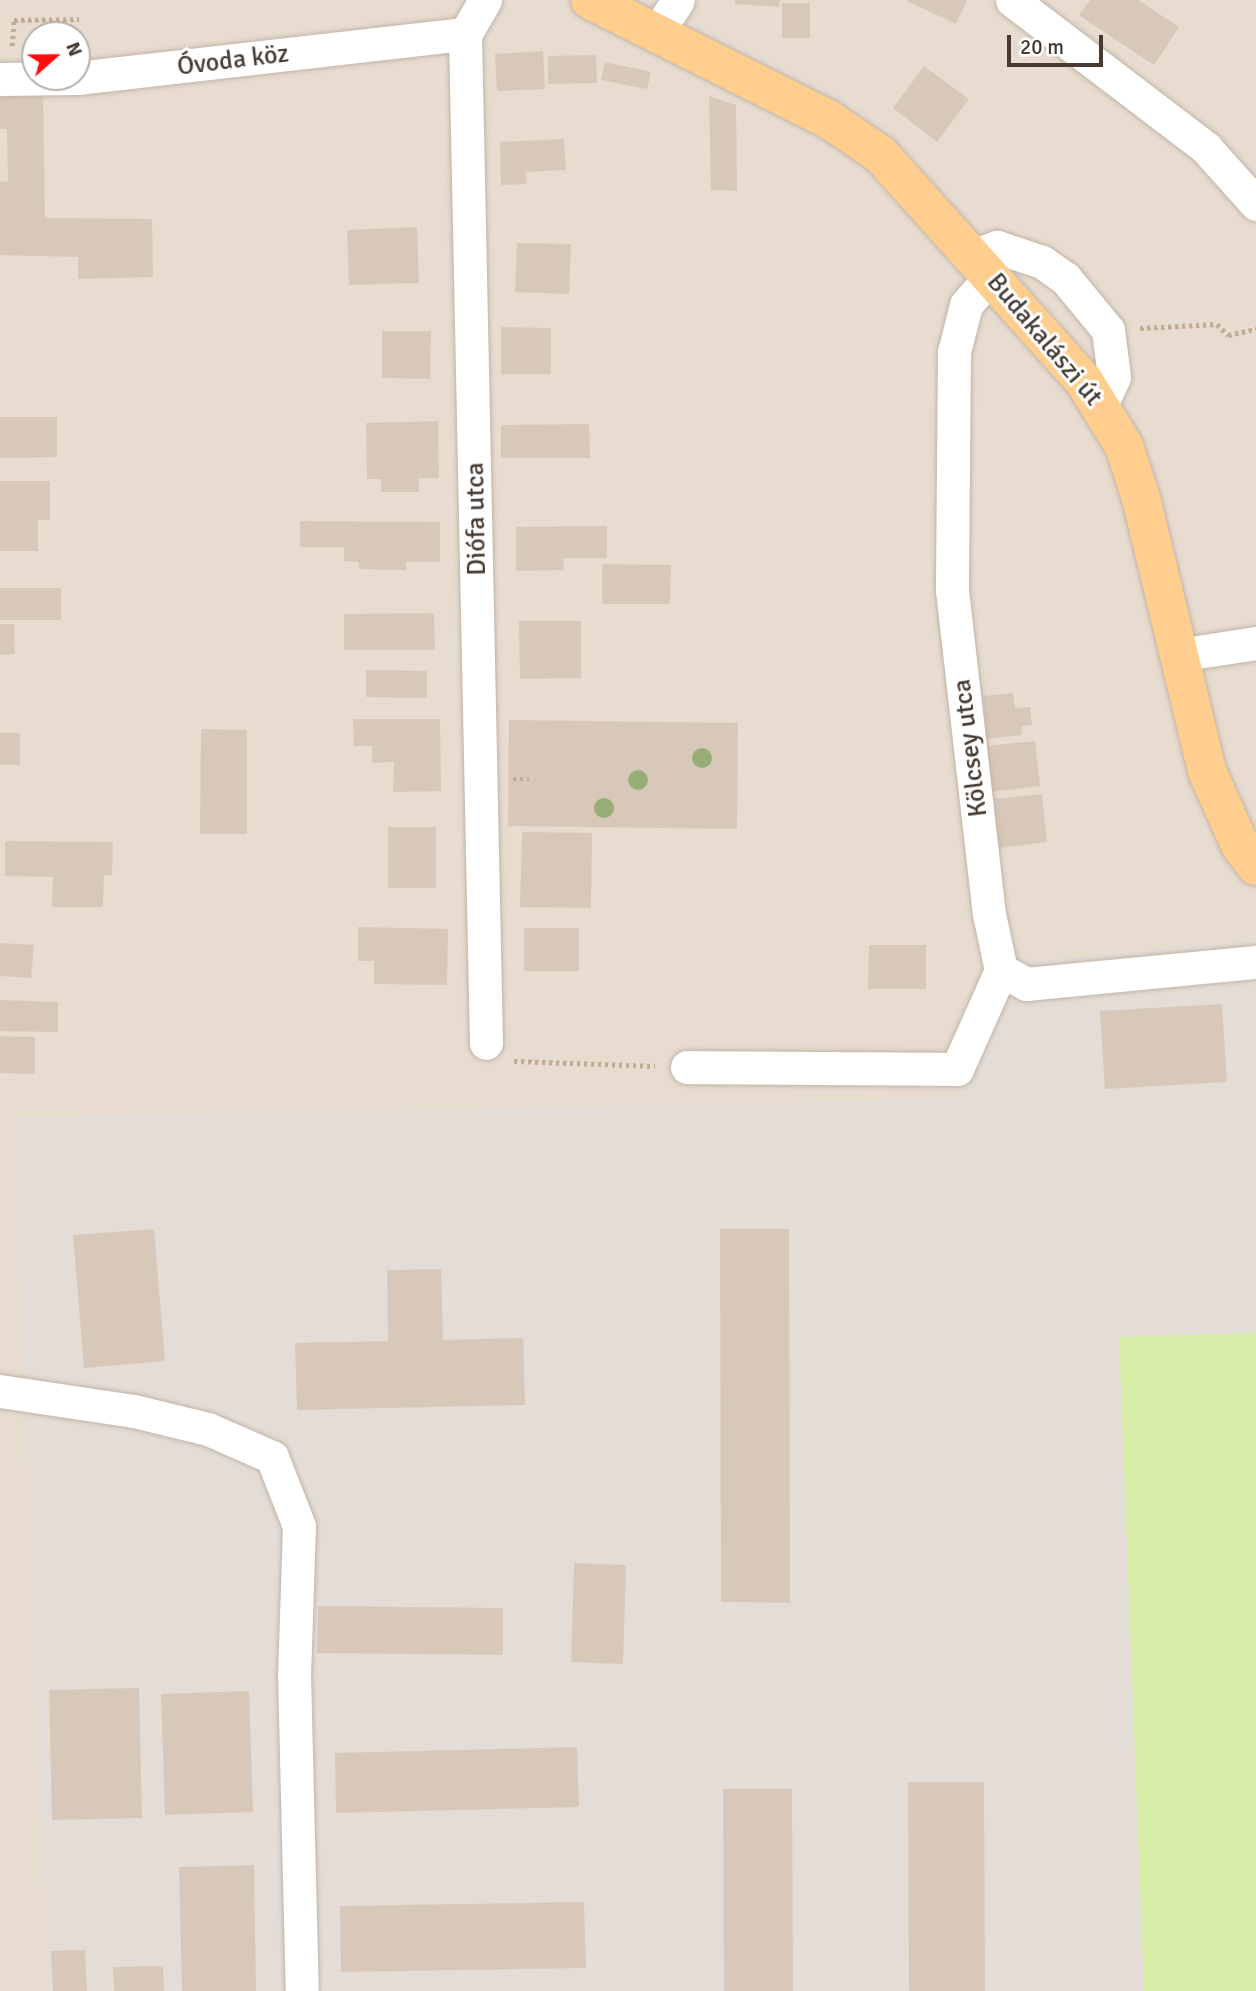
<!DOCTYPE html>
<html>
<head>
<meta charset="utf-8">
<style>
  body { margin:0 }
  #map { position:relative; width:1256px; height:1991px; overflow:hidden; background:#f3ebe2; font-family:Signika,sans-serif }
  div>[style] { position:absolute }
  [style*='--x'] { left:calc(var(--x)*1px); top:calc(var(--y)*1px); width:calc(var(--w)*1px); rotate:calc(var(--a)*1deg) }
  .residential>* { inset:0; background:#e7dccf }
  .industrial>* { inset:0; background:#e4ddd7 }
  .green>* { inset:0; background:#d7eca6 }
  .building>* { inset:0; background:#d8c8b9 }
  .path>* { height:4.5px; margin-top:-2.25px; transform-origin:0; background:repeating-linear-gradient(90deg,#c2ab94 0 3.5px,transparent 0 7px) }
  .roads { filter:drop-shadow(0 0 2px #c2b4a7) drop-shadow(0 0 2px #c2b4a7) }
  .minor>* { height:33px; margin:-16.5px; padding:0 16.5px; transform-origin:16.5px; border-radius:16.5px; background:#fff }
  .major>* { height:38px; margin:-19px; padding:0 19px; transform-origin:19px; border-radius:19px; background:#ffce8f }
  .trees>* { width:20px; height:20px; margin:-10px; border-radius:50%; background:#99ad78 }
  span { translate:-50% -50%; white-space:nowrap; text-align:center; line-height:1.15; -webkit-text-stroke:6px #fff; paint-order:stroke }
  .street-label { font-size:26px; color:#453b32 }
  .north { position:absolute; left:21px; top:21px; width:70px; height:70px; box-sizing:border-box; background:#fff; border:2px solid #b5b1ad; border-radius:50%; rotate:69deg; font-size:19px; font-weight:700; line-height:28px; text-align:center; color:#453b32 }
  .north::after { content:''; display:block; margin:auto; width:24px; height:32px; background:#ff0e0d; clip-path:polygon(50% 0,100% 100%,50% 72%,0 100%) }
  .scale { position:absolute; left:1007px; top:35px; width:96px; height:32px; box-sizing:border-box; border:4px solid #453b32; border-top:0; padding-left:9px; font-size:21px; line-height:24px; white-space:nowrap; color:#453b32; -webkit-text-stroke:5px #fff; paint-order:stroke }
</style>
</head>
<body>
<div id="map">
  <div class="residential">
    <i style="clip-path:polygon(evenodd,0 0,1256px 0,1256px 940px,1027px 962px,956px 1099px,15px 1118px,47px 1991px,0 1991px,0 0,35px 35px,77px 35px,77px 77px,35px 77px,35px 35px)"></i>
  </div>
  <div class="industrial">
    <i style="clip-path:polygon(1256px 940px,1256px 1333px,1119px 1337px,1144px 1991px,47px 1991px,14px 1118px,956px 1099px,1027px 961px)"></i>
  </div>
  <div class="green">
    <i style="clip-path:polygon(1256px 1333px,1256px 1991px,1144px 1991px,1119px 1337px)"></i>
  </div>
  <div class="building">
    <i style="clip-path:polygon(735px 0,780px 0,779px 7px,735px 4px)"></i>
    <i style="clip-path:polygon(905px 0,967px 0,956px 24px)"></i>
    <i style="clip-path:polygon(1090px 0,1138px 0,1179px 27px,1154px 65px,1079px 15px)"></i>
    <i style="clip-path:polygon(782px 3px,810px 3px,810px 38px,782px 38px)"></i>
    <i style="clip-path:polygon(543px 51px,545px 89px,497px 91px,495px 54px)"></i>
    <i style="clip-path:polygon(596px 55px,597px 83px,548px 84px,548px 56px)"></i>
    <i style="clip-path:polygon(605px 62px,651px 72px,647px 89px,601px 80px)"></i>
    <i style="clip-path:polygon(924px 66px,969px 99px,937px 142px,893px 108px)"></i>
    <i style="clip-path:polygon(43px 94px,45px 218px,152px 219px,153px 277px,78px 279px,78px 257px,0 255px,0 181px,8px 182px,7px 129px,0 129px,0 97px)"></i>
    <i style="clip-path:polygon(709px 96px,736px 105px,737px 191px,711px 190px)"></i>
    <i style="clip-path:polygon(564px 139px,566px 170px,526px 172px,527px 184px,501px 185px,500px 142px)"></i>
    <i style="clip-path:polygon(417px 227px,419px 283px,349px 285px,347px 230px)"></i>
    <i style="clip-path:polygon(517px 243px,571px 244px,569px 294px,515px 292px)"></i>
    <i style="clip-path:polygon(501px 327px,551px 328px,551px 374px,501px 374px)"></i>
    <i style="clip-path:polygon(382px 331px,431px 331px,430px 379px,382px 378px)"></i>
    <i style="clip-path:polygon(0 417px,57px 417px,57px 457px,0 458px)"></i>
    <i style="clip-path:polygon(438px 421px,439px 478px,419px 478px,419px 492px,381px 492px,381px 479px,367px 479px,366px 423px)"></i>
    <i style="clip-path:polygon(589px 424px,590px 458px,501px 458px,501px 425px)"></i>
    <i style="clip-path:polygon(0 481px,50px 481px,50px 520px,38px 520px,38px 551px,0 551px)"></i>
    <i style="clip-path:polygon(300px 521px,440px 522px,440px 562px,406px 562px,406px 570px,359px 569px,359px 562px,344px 561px,344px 547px,300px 547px)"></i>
    <i style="clip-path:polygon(607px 526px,607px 558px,563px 558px,564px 570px,516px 571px,516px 527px)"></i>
    <i style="clip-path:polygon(602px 564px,671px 565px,670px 604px,602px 604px)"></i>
    <i style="clip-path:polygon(0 588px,61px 588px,61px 620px,0 620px)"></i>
    <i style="clip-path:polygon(434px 613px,435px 650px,344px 650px,344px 614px)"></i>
    <i style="clip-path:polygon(519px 621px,581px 621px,581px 678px,520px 679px)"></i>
    <i style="clip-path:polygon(0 624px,14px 624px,15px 654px,0 655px)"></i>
    <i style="clip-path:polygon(366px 670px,427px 671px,427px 698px,366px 697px)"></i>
    <i style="clip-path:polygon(1013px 693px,1015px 708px,1030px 707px,1032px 725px,1021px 726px,1022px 735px,987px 739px,983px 696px)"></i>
    <i style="clip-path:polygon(353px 719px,440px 719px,441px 791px,393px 792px,394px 762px,372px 763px,372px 746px,354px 746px)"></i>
    <i style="clip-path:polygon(509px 720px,738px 723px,737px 829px,508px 826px)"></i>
    <i style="clip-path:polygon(201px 729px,247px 730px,247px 834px,200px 834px)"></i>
    <i style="clip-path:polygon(0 733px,20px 733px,20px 765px,0 765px)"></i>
    <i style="clip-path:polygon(1035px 741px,1040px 786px,992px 792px,987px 746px)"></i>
    <i style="clip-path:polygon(1042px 794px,1047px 842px,999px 848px,994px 799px)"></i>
    <i style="clip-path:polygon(388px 827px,436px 827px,436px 888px,388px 888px)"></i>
    <i style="clip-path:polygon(522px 832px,592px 833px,591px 908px,520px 907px)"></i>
    <i style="clip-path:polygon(5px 841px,113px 842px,112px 875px,104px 875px,103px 907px,52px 907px,53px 877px,5px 876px)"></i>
    <i style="clip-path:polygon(358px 927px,448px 929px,447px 985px,374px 984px,374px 961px,358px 961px)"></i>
    <i style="clip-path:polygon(524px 928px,579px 928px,579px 971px,524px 971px)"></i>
    <i style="clip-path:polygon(0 943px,34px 945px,31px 978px,0 976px)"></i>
    <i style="clip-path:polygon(869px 945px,926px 945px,926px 989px,868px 989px)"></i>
    <i style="clip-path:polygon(0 1000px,58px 1002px,58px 1032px,0 1031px)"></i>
    <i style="clip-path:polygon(1222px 1004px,1227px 1082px,1105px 1089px,1100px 1011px)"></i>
    <i style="clip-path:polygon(0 1036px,35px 1037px,35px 1074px,0 1073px)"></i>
    <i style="clip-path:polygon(154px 1229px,165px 1361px,84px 1368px,73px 1235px)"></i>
    <i style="clip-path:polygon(720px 1229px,789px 1229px,790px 1603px,721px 1602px)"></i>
    <i style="clip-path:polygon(441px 1269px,443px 1340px,523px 1338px,525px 1405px,297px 1410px,295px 1343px,388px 1341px,387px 1270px)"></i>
    <i style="clip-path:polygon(574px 1563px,626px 1565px,623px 1664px,571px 1662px)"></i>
    <i style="clip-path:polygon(318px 1606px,503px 1608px,503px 1655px,317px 1653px)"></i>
    <i style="clip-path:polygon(139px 1688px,142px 1818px,52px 1820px,49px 1690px)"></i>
    <i style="clip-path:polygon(249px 1691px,253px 1812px,165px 1815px,161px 1694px)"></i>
    <i style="clip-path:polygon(577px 1747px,579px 1807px,336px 1813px,335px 1753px)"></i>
    <i style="clip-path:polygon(908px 1782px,984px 1782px,985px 1991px,909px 1991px)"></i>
    <i style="clip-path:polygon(723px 1789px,792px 1789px,793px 1991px,724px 1991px)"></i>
    <i style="clip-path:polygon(254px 1865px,256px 1991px,182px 1991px,179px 1867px)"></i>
    <i style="clip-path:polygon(584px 1902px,586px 1968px,341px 1972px,340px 1906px)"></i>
    <i style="clip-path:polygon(85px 1950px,87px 1991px,53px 1991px,51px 1951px)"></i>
    <i style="clip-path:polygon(163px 1966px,164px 1991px,114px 1991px,113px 1967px)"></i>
  </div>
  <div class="path">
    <i style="--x:12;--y:46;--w:26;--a:-86"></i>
    <i style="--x:14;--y:20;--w:65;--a:-0.9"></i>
    <i style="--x:1140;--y:328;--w:77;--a:-3"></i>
    <i style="--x:1217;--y:324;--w:16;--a:45"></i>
    <i style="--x:1228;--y:335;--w:29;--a:-12"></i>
    <i style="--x:513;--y:779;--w:16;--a:0"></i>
    <i style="--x:514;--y:1061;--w:141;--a:2"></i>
  </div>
  <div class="roads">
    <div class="minor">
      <i style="--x:485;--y:0;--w:39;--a:120"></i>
      <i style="--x:465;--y:34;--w:1009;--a:88.81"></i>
      <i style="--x:1012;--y:0;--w:244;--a:37.3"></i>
      <i style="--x:1206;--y:148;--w:75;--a:48.2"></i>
      <i style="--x:656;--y:34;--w:40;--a:-57.1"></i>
      <i style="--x:0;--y:79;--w:77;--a:-0.7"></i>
      <i style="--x:77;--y:78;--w:390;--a:-6.5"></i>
      <i style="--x:972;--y:256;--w:27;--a:-20"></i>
      <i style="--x:997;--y:247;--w:47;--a:18.4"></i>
      <i style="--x:1042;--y:262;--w:29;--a:35"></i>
      <i style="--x:1066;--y:279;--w:66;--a:50.5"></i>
      <i style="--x:1108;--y:330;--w:47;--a:82.7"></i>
      <i style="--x:1114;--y:377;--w:31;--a:115"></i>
      <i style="--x:991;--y:276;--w:38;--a:131"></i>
      <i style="--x:966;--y:305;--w:49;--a:104.3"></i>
      <i style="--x:954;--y:352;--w:238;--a:90.5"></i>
      <i style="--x:952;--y:590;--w:326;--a:83.5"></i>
      <i style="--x:989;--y:914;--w:57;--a:77.9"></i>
      <i style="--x:1001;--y:970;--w:29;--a:29"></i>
      <i style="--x:1026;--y:984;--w:231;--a:-5.5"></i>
      <i style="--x:1178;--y:655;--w:79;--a:-8.7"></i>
      <i style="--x:687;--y:1067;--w:270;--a:0.4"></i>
      <i style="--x:957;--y:1069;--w:108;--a:-66"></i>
      <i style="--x:0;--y:1391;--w:135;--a:8.5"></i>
      <i style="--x:134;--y:1411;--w:76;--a:13.7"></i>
      <i style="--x:208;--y:1429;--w:70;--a:23.6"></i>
      <i style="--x:272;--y:1457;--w:74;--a:68.6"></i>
      <i style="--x:299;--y:1526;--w:147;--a:91.9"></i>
      <i style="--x:294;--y:1673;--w:318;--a:88.6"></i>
    </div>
    <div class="major">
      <i style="--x:590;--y:0;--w:266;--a:26.6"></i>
      <i style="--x:828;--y:119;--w:64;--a:34.2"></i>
      <i style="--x:881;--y:155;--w:304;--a:48.1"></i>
      <i style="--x:1084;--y:381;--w:76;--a:58.4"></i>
      <i style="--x:1124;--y:446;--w:55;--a:71.9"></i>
      <i style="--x:1141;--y:498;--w:281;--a:76.4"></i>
      <i style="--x:1207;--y:771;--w:81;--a:66"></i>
      <i style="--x:1240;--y:845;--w:26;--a:53"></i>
    </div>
  </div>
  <div class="trees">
    <i style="left:702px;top:758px"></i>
    <i style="left:638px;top:780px"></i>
    <i style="left:604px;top:808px"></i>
  </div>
  <div class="street-label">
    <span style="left:233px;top:61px;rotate:-7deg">Óvoda köz</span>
    <span style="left:1044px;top:340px;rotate:50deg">Budakalászi út</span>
    <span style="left:477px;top:519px;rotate:-91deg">Diófa utca</span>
    <span style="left:971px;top:748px;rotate:-97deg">Kölcsey utca</span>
  </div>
  <div class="north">N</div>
  <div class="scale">20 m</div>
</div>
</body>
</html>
